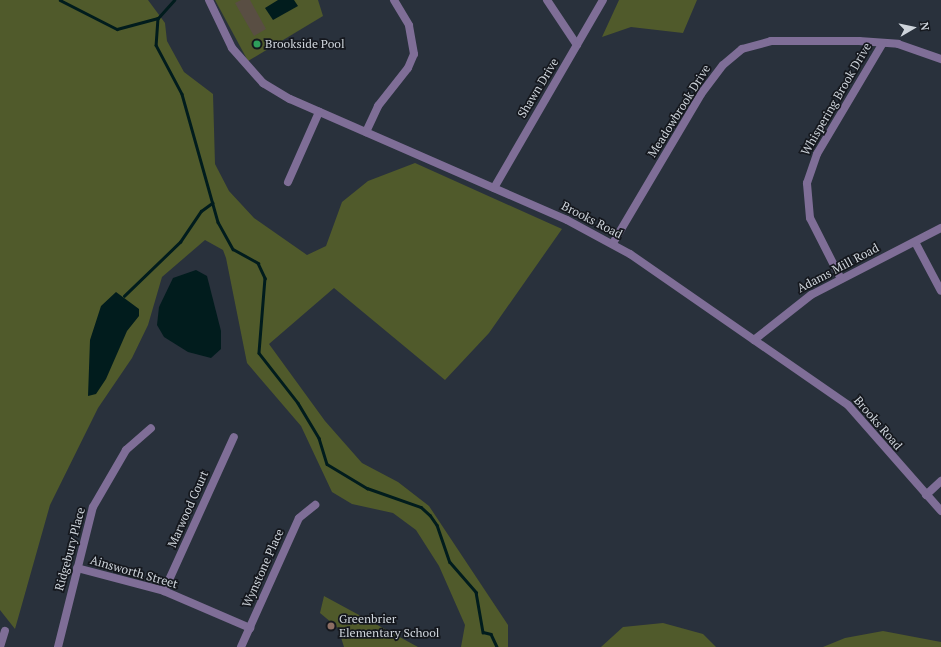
<!DOCTYPE html>
<html>
<head>
<meta charset="utf-8">
<style>
  body { margin:0 }
  #map { position:relative; width:941px; height:647px; overflow:hidden; background:#29313c; font-family:"PT Serif",serif }
  div>[style] { position:absolute }
  [style*='--x'] { left:calc(var(--x)*1px); top:calc(var(--y)*1px); width:calc(var(--w)*1px); rotate:calc(var(--a)*1deg) }
  .green>* { inset:0; background:#505a2b }
  .water>* { inset:0; background:#011c1d }
  .stream>* { height:2.5px; margin:-1.25px; padding:0 1.25px; transform-origin:1.25px; border-radius:1.25px; background:#011c1d }
  .building>* { inset:0; background:#594e43 }
  .street>* { height:8px; margin:-4px; padding:0 4px; transform-origin:4px; border-radius:4px; background:#7f6e97 }
  .dots>* { width:11px; height:11px; translate:-50% -50%; box-sizing:border-box; border:2px solid #15181e; border-radius:50% }
  span { translate:-50% -50%; white-space:nowrap; text-align:center; line-height:1.15; -webkit-text-stroke:3.5px #15181e; paint-order:stroke }
  .poi-label { font-size:12px; color:#ced4db }
  .left { translate:0 -50%; text-align:left }
  .street-label { font-size:12px; color:#ced4db }
  .north { position:absolute; left:893px; top:8px; width:40px; height:40px; -webkit-text-stroke:3px #15181e; paint-order:stroke; rotate:81deg; font-size:11px; font-weight:700; line-height:16px; text-align:center; color:#ced4db }
  .north::after { content:''; display:block; margin:auto; width:14px; height:18px; background:#ced4db; clip-path:polygon(50% 0,100% 100%,50% 72%,0 100%) }
</style>
</head>
<body>
<div id="map">
  <div class="green">
    <i style="clip-path:polygon(0 0,148px 0,165px 23px,167px 41px,184px 72px,213px 94px,215px 164px,229px 191px,254px 218px,307px 255px,326px 246px,342px 202px,368px 181px,415px 163px,562px 229px,489px 333px,445px 380px,334px 288px,269px 344px,325px 421px,362px 463px,398px 482px,429px 506px,508px 625px,508px 647px,461px 647px,465px 625px,439px 566px,416px 530px,393px 513px,352px 504px,332px 492px,301px 426px,247px 363px,226px 258px,223px 250px,205px 240px,162px 277px,148px 325px,132px 358px,98px 408px,50px 505px,15px 629px,0 610px)"></i>
    <i style="clip-path:polygon(215px 0,318px 0,323px 16px,248px 61px)"></i>
    <i style="clip-path:polygon(619px 0,697px 0,683px 33px,631px 27px,602px 37px)"></i>
    <i style="clip-path:polygon(324px 596px,418px 647px,344px 647px,338px 628px,320px 613px)"></i>
    <i style="clip-path:polygon(663px 623px,703px 634px,716px 647px,601px 647px,623px 627px)"></i>
    <i style="clip-path:polygon(883px 631px,941px 642px,941px 647px,823px 647px,845px 638px)"></i>
  </div>
  <div class="water">
    <i style="clip-path:polygon(278px 0,294px 0,298px 6px,273px 20px,265px 8px)"></i>
    <i style="clip-path:polygon(196px 270px,207px 276px,221px 331px,221px 349px,211px 358px,188px 352px,164px 337px,157px 325px,159px 307px,173px 278px)"></i>
    <i style="clip-path:polygon(116px 292px,139px 309px,139px 316px,127px 331px,106px 379px,96px 394px,88px 396px,90px 340px,101px 306px)"></i>
  </div>
  <div class="stream">
    <i style="--x:60;--y:0;--w:64;--a:27"></i>
    <i style="--x:117;--y:29;--w:42;--a:-15"></i>
    <i style="--x:158;--y:18;--w:24;--a:-48"></i>
    <i style="--x:158;--y:18;--w:27;--a:94"></i>
    <i style="--x:156;--y:45;--w:55;--a:62"></i>
    <i style="--x:182;--y:94;--w:133;--a:74.3"></i>
    <i style="--x:218;--y:222;--w:31;--a:61"></i>
    <i style="--x:233;--y:249;--w:29;--a:29"></i>
    <i style="--x:258;--y:263;--w:17;--a:65"></i>
    <i style="--x:265;--y:278;--w:75;--a:94.6"></i>
    <i style="--x:259;--y:353;--w:63;--a:52"></i>
    <i style="--x:298;--y:403;--w:41;--a:59"></i>
    <i style="--x:319;--y:438;--w:27;--a:73"></i>
    <i style="--x:327;--y:464;--w:47;--a:31"></i>
    <i style="--x:367;--y:488;--w:57;--a:19.4"></i>
    <i style="--x:421;--y:507;--w:12;--a:42"></i>
    <i style="--x:430;--y:515;--w:12;--a:55"></i>
    <i style="--x:437;--y:525;--w:39;--a:71"></i>
    <i style="--x:450;--y:562;--w:40;--a:49"></i>
    <i style="--x:476;--y:592;--w:41;--a:80.1"></i>
    <i style="--x:483;--y:632;--w:8;--a:14"></i>
    <i style="--x:491;--y:634;--w:14;--a:65"></i>
    <i style="--x:124;--y:296;--w:78;--a:-44"></i>
    <i style="--x:180;--y:242;--w:37;--a:-56"></i>
    <i style="--x:201;--y:211;--w:14;--a:-36"></i>
  </div>
  <div class="building">
    <i style="clip-path:polygon(241px 0,250px 0,266px 29px,254px 36px,235px 3px)"></i>
  </div>
  <div class="street">
    <i style="--x:209;--y:0;--w:53;--a:64.4"></i>
    <i style="--x:232;--y:48;--w:47;--a:48.5"></i>
    <i style="--x:263;--y:83;--w:31;--a:31"></i>
    <i style="--x:290;--y:99;--w:302;--a:23.6"></i>
    <i style="--x:567;--y:220;--w:72;--a:28.4"></i>
    <i style="--x:630;--y:254;--w:265;--a:34.7"></i>
    <i style="--x:848;--y:405;--w:141;--a:48.7"></i>
    <i style="--x:547;--y:0;--w:54;--a:56.3"></i>
    <i style="--x:366;--y:132;--w:29;--a:-65"></i>
    <i style="--x:378;--y:106;--w:48;--a:-51.7"></i>
    <i style="--x:408;--y:68;--w:15;--a:-67"></i>
    <i style="--x:414;--y:54;--w:29;--a:-100"></i>
    <i style="--x:409;--y:25;--w:29;--a:-121"></i>
    <i style="--x:288;--y:182;--w:77;--a:-66.1"></i>
    <i style="--x:494;--y:188;--w:217;--a:-59.9"></i>
    <i style="--x:915;--y:242;--w:55;--a:62"></i>
    <i style="--x:613;--y:243;--w:173;--a:-59.4"></i>
    <i style="--x:701;--y:94;--w:36;--a:-53"></i>
    <i style="--x:723;--y:65;--w:25;--a:-40"></i>
    <i style="--x:742;--y:49;--w:30;--a:-15"></i>
    <i style="--x:771;--y:41;--w:88;--a:0"></i>
    <i style="--x:859;--y:41;--w:39;--a:4"></i>
    <i style="--x:898;--y:44;--w:46;--a:19.2"></i>
    <i style="--x:841;--y:279;--w:68;--a:-116.9"></i>
    <i style="--x:810;--y:218;--w:35;--a:-95"></i>
    <i style="--x:807;--y:183;--w:31;--a:-71"></i>
    <i style="--x:817;--y:154;--w:129;--a:-59.3"></i>
    <i style="--x:754;--y:340;--w:73;--a:-38.3"></i>
    <i style="--x:811;--y:295;--w:146;--a:-27.3"></i>
    <i style="--x:926;--y:495;--w:21;--a:-43"></i>
    <i style="--x:77;--y:568;--w:90;--a:14.8"></i>
    <i style="--x:164;--y:591;--w:94;--a:23.3"></i>
    <i style="--x:164;--y:591;--w:169;--a:-65.6"></i>
    <i style="--x:0;--y:647;--w:17;--a:-73"></i>
    <i style="--x:58;--y:647;--w:144;--a:-76"></i>
    <i style="--x:93;--y:507;--w:66;--a:-59.9"></i>
    <i style="--x:126;--y:450;--w:33;--a:-41"></i>
    <i style="--x:241;--y:647;--w:141;--a:-65.8"></i>
    <i style="--x:299;--y:518;--w:21;--a:-39"></i>
  </div>
  <div class="dots">
    <i style="left:257px;top:44px;background:#2e9e5b"></i>
    <i style="left:331px;top:626px;background:#8d6e63"></i>
  </div>
  <div class="poi-label">
    <span class="left" style="left:265px;top:44px">Brookside Pool</span>
    <span class="left" style="left:339px;top:626px">Greenbrier<br>Elementary School</span>
  </div>
  <div class="street-label">
    <span style="left:538px;top:88px;rotate:-59deg">Shawn Drive</span>
    <span style="left:836px;top:99px;rotate:-60deg">Whispering Brook Drive</span>
    <span style="left:679px;top:111px;rotate:-58deg">Meadowbrook Drive</span>
    <span style="left:592px;top:220px;rotate:27deg">Brooks Road</span>
    <span style="left:838px;top:268px;rotate:-28deg">Adams Mill Road</span>
    <span style="left:878px;top:423px;rotate:49deg">Brooks Road</span>
    <span style="left:188px;top:509px;rotate:-66deg">Marwood Court</span>
    <span style="left:70px;top:549px;rotate:-75deg">Ridgebury Place</span>
    <span style="left:263px;top:568px;rotate:-66deg">Wynstone Place</span>
    <span style="left:134px;top:572px;rotate:16deg">Ainsworth Street</span>
  </div>
  <div class="north">N</div>
</div>
</body>
</html>
